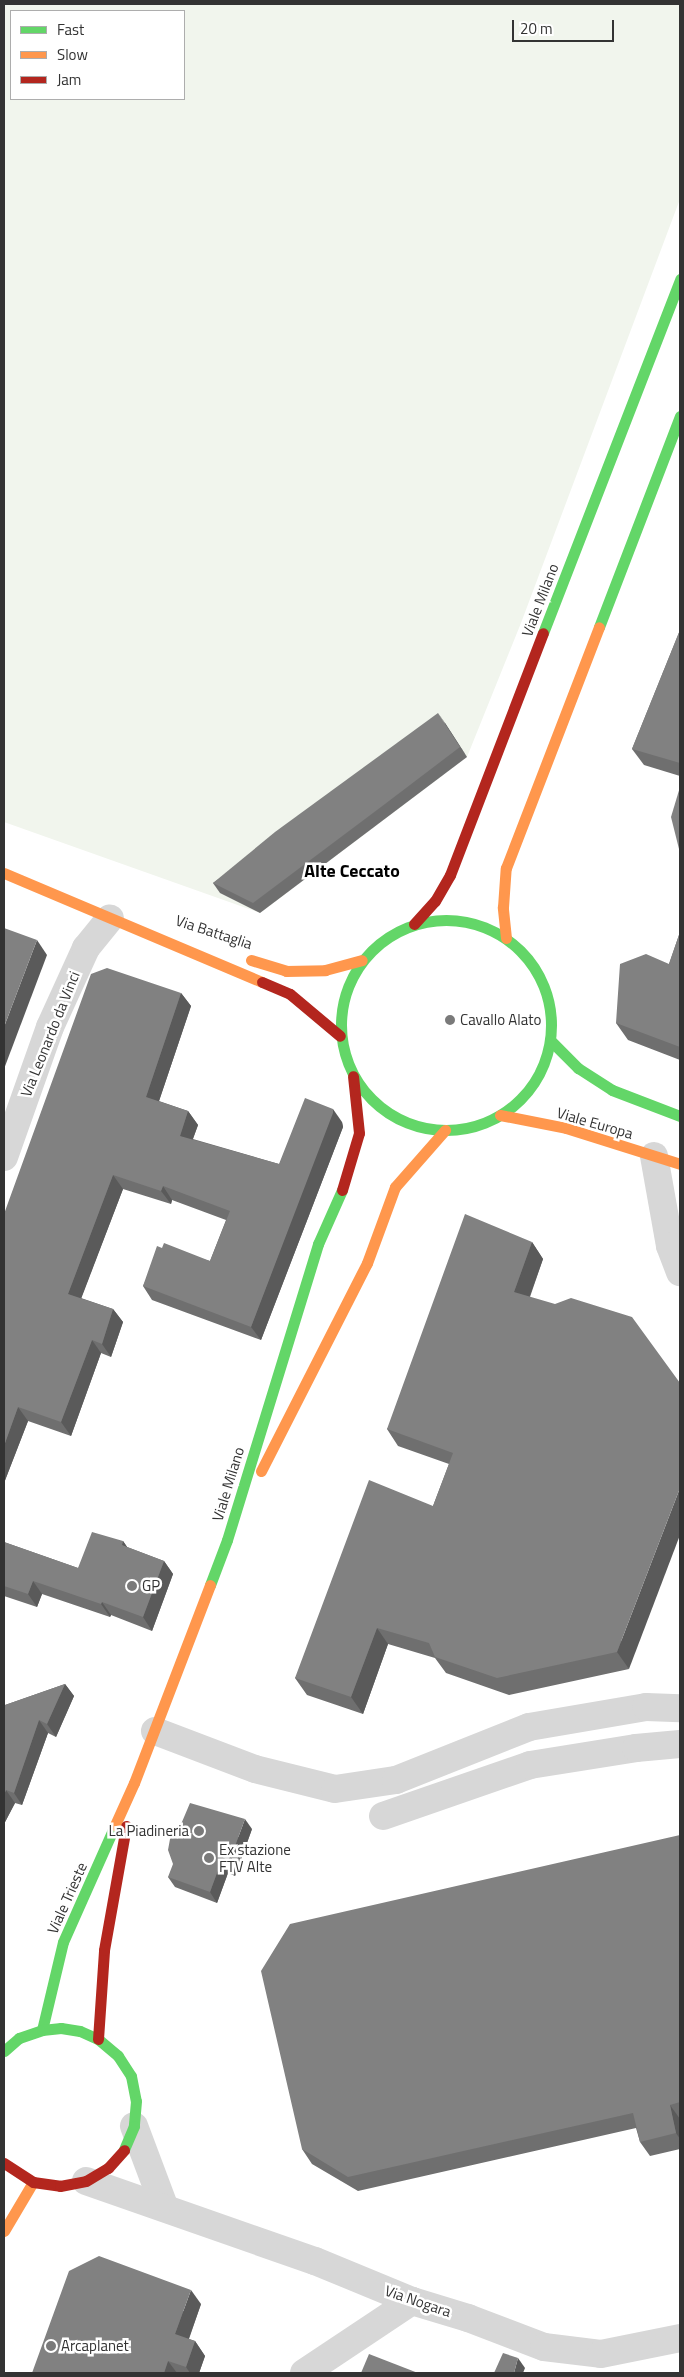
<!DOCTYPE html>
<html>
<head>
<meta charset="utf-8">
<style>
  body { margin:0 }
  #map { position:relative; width:684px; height:2377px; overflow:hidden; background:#fff; font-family:"Titillium Web",sans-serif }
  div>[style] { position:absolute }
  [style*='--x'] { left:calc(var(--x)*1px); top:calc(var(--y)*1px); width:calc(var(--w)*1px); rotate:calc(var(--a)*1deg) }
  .green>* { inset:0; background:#f1f5ed }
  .street>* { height:28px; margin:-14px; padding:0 14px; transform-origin:14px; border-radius:14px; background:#d7d7d7 }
  .fast>* { height:11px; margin:-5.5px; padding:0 5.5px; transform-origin:5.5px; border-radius:5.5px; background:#63d668 }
  .fast>.ring { margin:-5.5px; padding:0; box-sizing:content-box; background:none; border:11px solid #63d668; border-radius:50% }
  .slow>* { height:11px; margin:-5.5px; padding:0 5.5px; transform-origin:5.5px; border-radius:5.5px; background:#ff974d }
  .jam>* { height:11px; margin:-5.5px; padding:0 5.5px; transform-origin:5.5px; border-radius:5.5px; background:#b3261e }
  .wall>* { inset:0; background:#6f6f6f }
  .shaded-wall>* { inset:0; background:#5a5a5a }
  .building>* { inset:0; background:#818181 }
  .dots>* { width:14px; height:14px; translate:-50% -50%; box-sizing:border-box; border:2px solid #fff; border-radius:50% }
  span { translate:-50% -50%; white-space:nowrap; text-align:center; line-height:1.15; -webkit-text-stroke:5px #fff; paint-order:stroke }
  .street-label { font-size:15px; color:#333 }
  .poi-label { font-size:15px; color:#333 }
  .left { translate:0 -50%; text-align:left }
  .right { translate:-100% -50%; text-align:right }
  .quarter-label { font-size:18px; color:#000; font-weight:700 }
  .frame { position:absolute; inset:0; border:5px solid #333; pointer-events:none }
  .legend { position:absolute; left:10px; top:10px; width:175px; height:90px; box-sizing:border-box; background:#fff; border:1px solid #adadad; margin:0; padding:6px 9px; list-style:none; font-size:15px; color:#333 }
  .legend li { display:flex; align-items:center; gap:10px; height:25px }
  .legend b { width:25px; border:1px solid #adadad }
  .scale { position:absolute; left:512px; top:20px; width:102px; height:22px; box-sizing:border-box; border:2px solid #333; border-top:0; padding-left:6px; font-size:15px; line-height:18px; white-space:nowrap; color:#333; -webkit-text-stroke:4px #fff; paint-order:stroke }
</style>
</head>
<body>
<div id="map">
  <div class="green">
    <i style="clip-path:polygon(evenodd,4px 4px,680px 4px,680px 199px,521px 623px,467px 757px,260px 913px,4px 822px,4px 4px,11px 11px,184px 11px,184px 99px,11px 99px,11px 11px)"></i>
  </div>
  <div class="street">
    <i style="--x:654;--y:1156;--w:91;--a:79.9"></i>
    <i style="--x:670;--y:1246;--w:28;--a:69"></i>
    <i style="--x:4;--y:1157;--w:138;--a:-70.5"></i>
    <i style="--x:50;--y:1027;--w:87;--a:-65.5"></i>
    <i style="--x:86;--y:948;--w:38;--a:-51"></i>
    <i style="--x:155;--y:1731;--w:107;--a:20.8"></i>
    <i style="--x:255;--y:1769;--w:82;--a:14"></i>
    <i style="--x:335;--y:1789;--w:62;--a:-8.4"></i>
    <i style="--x:396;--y:1780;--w:143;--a:-21.7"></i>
    <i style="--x:529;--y:1727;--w:119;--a:-9.7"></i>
    <i style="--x:646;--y:1707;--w:34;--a:2"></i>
    <i style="--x:383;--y:1816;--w:156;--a:-19.1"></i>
    <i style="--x:530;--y:1765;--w:107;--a:-9.1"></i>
    <i style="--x:636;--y:1748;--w:44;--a:-5.2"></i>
    <i style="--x:134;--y:2126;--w:85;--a:69.4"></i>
    <i style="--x:86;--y:2181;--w:243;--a:19.3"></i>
    <i style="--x:315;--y:2261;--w:105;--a:22.4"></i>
    <i style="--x:412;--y:2301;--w:59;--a:16.9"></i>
    <i style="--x:468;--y:2318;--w:81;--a:20.9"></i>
    <i style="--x:544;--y:2347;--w:57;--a:7"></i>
    <i style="--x:601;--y:2354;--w:81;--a:-11.4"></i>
    <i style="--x:304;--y:2373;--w:130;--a:-33.7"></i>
  </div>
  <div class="fast">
    <i style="--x:599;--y:627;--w:226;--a:-69"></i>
    <i style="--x:543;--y:633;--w:380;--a:-68.8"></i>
    <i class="ring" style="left:341px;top:920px;width:199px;height:199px"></i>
    <i style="--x:550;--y:1040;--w:40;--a:45"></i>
    <i style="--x:578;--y:1068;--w:40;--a:32.9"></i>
    <i style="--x:612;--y:1090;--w:73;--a:20.9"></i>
    <i style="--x:210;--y:1585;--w:48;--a:-69.3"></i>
    <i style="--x:227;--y:1540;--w:310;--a:-72.9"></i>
    <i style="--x:318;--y:1244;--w:59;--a:-66"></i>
    <i style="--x:42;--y:2030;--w:90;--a:-76.6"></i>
    <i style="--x:63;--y:1942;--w:128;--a:-66"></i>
    <i style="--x:4;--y:2051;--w:20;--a:-41"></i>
    <i style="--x:19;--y:2038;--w:24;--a:-19"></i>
    <i style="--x:42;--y:2030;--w:19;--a:-6"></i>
    <i style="--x:61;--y:2028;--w:19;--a:9"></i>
    <i style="--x:80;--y:2031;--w:20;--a:24"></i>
    <i style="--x:98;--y:2039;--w:26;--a:40"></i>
    <i style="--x:118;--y:2056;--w:24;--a:57"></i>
    <i style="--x:131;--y:2076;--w:25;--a:79"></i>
    <i style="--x:136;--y:2101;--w:25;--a:95"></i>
    <i style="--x:134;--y:2126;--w:26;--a:113"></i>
  </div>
  <div class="slow">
    <i style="--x:4;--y:873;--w:280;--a:22.9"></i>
    <i style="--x:506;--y:938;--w:31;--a:-96"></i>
    <i style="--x:503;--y:907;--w:39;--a:-86"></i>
    <i style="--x:506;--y:868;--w:258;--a:-68.9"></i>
    <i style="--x:251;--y:960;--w:37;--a:17"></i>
    <i style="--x:286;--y:971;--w:39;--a:-1"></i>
    <i style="--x:325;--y:970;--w:38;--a:-15"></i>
    <i style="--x:500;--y:1115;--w:67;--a:11.1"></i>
    <i style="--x:566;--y:1128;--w:120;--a:17.5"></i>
    <i style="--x:261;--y:1471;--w:233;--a:-63"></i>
    <i style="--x:367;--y:1263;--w:81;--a:-69.8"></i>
    <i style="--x:395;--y:1187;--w:76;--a:-48.7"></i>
    <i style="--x:115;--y:1825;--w:46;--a:-65.7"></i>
    <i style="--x:134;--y:1783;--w:212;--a:-69"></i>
    <i style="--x:4;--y:2231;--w:57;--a:-59.4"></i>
  </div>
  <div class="jam">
    <i style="--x:414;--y:924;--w:31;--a:-48"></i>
    <i style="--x:435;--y:901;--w:30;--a:-60"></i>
    <i style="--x:450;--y:875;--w:259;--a:-69"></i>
    <i style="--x:262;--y:982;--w:30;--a:23"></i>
    <i style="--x:290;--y:994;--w:65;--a:40"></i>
    <i style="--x:342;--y:1190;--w:59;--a:-73.4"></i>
    <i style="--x:359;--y:1133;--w:57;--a:-96"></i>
    <i style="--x:98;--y:2039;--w:89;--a:-86.1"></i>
    <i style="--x:104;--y:1950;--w:126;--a:-79.9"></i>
    <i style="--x:4;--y:2163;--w:35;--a:33"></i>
    <i style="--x:33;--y:2182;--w:27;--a:8"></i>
    <i style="--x:60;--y:2186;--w:26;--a:-11"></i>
    <i style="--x:86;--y:2181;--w:26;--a:-31"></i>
    <i style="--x:108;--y:2168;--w:24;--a:-48"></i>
  </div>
  <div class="wall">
    <i style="clip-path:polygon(680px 630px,680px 776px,644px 765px,632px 749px)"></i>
    <i style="clip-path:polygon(445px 723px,467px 757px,260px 913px,220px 893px,213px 883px)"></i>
    <i style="clip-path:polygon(680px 932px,680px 1060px,628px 1040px,616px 1023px,669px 964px)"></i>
    <i style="clip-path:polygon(181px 993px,191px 1006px,159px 1101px,188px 1111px,198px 1125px,193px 1139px,279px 1164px,342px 1122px,343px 1127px,261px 1340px,152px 1300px,143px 1286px,162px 1248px,210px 1261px,226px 1220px,172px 1200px,171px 1204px,123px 1189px,81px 1298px,113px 1309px,123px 1322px,111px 1357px,101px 1353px,71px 1436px,28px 1421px,4px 1483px,4px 1214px)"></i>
    <i style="clip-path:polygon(532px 1242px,543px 1259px,530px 1297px,629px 1669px,509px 1695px,446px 1673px,435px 1658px,388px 1644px,363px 1714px,307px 1695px,295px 1678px,433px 1506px,449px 1464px,398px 1446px,387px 1429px)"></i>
    <i style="clip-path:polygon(123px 1541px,127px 1547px,164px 1561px,173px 1574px,152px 1631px,111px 1615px,110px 1617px,42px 1594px,37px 1607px,4px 1596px,4px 1542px,78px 1568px)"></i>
    <i style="clip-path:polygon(65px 1684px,74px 1696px,56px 1737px,48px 1733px,22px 1805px,15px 1803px,4px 1824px,4px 1705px,5px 1705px)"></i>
    <i style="clip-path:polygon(252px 1829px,235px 1876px,228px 1873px,217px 1903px,175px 1887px,168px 1877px)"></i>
    <i style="clip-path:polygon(680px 1835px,680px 2149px,650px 2156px,640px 2142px,636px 2128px,358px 2191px,312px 2164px,302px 2149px)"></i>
    <i style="clip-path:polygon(201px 2304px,189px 2339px,195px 2341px,205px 2356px,199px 2373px,32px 2373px)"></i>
  </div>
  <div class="shaded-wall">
    <i style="clip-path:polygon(438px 713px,445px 723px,467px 757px,460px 747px)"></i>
    <i style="clip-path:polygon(37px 940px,47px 955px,4px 1069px,4px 1027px)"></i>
    <i style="clip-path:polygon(181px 993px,191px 1006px,156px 1110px,146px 1097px)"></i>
    <i style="clip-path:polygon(333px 1109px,342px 1122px,343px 1127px,261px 1340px,251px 1327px)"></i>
    <i style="clip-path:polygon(188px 1111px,198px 1125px,189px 1149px,180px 1136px)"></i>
    <i style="clip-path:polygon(113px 1175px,123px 1189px,78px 1307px,68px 1294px)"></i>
    <i style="clip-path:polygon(163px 1186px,172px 1200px,171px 1204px,161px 1191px)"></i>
    <i style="clip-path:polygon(532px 1242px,543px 1259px,525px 1309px,514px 1292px)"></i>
    <i style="clip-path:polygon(113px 1309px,123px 1322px,111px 1357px,102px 1344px)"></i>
    <i style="clip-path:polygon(92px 1340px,101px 1353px,71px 1436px,61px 1422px)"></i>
    <i style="clip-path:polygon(18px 1407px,28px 1421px,4px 1483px,4px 1446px)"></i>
    <i style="clip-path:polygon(680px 1488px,680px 1535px,629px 1669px,617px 1652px)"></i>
    <i style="clip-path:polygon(123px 1541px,132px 1554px,122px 1545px)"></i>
    <i style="clip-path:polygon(164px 1561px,173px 1574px,152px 1631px,143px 1617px)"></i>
    <i style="clip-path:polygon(33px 1581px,42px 1594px,37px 1607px,28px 1594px)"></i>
    <i style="clip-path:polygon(102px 1602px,111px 1615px,110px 1617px,101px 1604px)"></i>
    <i style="clip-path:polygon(377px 1628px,388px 1644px,363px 1714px,351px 1697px)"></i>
    <i style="clip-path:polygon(65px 1684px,74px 1696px,56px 1737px,47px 1724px)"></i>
    <i style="clip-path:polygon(39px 1720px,48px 1733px,22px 1805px,14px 1793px)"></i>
    <i style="clip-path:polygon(6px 1790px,15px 1803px,4px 1824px,4px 1795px)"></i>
    <i style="clip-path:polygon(245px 1819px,252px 1829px,235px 1876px,228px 1865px)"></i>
    <i style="clip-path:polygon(221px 1862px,228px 1873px,217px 1903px,210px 1892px)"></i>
    <i style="clip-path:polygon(670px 2105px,680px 2119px,680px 2139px,676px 2133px)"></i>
    <i style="clip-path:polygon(191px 2290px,201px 2304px,185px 2349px,175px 2334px)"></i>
    <i style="clip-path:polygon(195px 2341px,205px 2356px,199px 2373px,190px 2373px,186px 2367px)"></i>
    <i style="clip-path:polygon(518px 2358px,525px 2368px,523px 2373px,514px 2373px)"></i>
    <i style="clip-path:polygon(168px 2361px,177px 2373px,164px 2373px)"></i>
  </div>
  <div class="building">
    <i style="clip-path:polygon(680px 630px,680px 763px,632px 749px)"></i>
    <i style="clip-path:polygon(438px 713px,460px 747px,385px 804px,253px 903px,213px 883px,275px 832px)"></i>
    <i style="clip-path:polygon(680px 787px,680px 853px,671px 817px)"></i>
    <i style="clip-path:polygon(4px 928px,37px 940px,4px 1027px)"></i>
    <i style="clip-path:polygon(680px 932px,680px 1047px,616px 1023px,620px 964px,646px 954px,669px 964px)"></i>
    <i style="clip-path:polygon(107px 968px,181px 993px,146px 1097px,188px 1111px,180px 1136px,279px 1164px,305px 1098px,333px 1109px,333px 1113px,251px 1327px,143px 1286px,157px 1246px,162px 1248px,164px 1243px,210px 1261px,230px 1211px,163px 1186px,161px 1191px,113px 1175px,68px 1294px,113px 1309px,102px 1344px,92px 1340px,61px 1422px,18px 1407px,4px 1446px,4px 1214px,91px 974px)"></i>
    <i style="clip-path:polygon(465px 1214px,532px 1242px,514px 1292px,555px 1304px,571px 1298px,632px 1317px,680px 1383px,680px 1488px,617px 1652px,497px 1678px,435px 1657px,429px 1643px,377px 1628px,351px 1697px,295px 1678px,369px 1480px,433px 1506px,453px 1453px,387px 1429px)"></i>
    <i style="clip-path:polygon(92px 1532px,123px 1541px,122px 1545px,164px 1561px,143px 1617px,102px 1602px,101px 1604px,33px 1581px,28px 1594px,4px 1586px,4px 1542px,78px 1568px)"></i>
    <i style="clip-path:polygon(65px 1684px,47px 1724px,39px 1720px,14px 1793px,6px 1790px,4px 1795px,4px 1705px,5px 1705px)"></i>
    <i style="clip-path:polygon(190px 1803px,245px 1819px,228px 1865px,221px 1862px,210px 1892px,168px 1877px,173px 1864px,168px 1850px,170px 1839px,179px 1829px)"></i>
    <i style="clip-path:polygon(680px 1835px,680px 2102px,670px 2105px,676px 2133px,640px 2142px,633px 2113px,348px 2177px,302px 2149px,261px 1971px,290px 1924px)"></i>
    <i style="clip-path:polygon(99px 2256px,191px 2290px,175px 2334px,195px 2341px,186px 2367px,168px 2361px,164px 2373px,32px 2373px,69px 2271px)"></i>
    <i style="clip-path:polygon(503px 2353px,518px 2358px,514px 2373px,494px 2373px)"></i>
    <i style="clip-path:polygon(369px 2354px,418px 2373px,361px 2373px)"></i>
  </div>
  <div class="dots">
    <i style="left:450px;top:1020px;background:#7a7a7a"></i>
    <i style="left:132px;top:1586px;background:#7a7a7a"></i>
    <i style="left:199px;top:1831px;background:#7a7a7a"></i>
    <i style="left:209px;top:1858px;background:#7a7a7a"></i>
    <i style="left:51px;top:2346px;background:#7a7a7a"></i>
  </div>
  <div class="street-label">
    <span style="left:540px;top:600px;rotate:-69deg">Viale Milano</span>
    <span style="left:214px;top:932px;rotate:18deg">Via Battaglia</span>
    <span style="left:50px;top:1034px;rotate:-68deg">Via Leonardo da Vinci</span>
    <span style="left:595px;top:1123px;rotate:16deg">Viale Europa</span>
    <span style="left:228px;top:1484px;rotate:-73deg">Viale Milano</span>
    <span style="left:67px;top:1898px;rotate:-66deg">Viale Trieste</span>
    <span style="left:418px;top:2301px;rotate:19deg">Via Nogara</span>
  </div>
  <div class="poi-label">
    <span class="left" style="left:460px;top:1020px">Cavallo Alato</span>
    <span class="left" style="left:142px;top:1586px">GP</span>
    <span class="right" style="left:189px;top:1831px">La Piadineria</span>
    <span class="left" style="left:219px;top:1858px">Ex stazione<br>FTV Alte</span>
    <span class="left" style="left:61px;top:2346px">Arcaplanet</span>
  </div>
  <div class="quarter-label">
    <span style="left:352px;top:871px">Alte Ceccato</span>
  </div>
  <div class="frame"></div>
  <ul class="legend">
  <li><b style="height:6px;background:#63d668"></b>Fast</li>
  <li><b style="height:6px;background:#ff974d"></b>Slow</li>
  <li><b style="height:6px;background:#b3261e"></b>Jam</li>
  </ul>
  <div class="scale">20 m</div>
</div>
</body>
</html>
